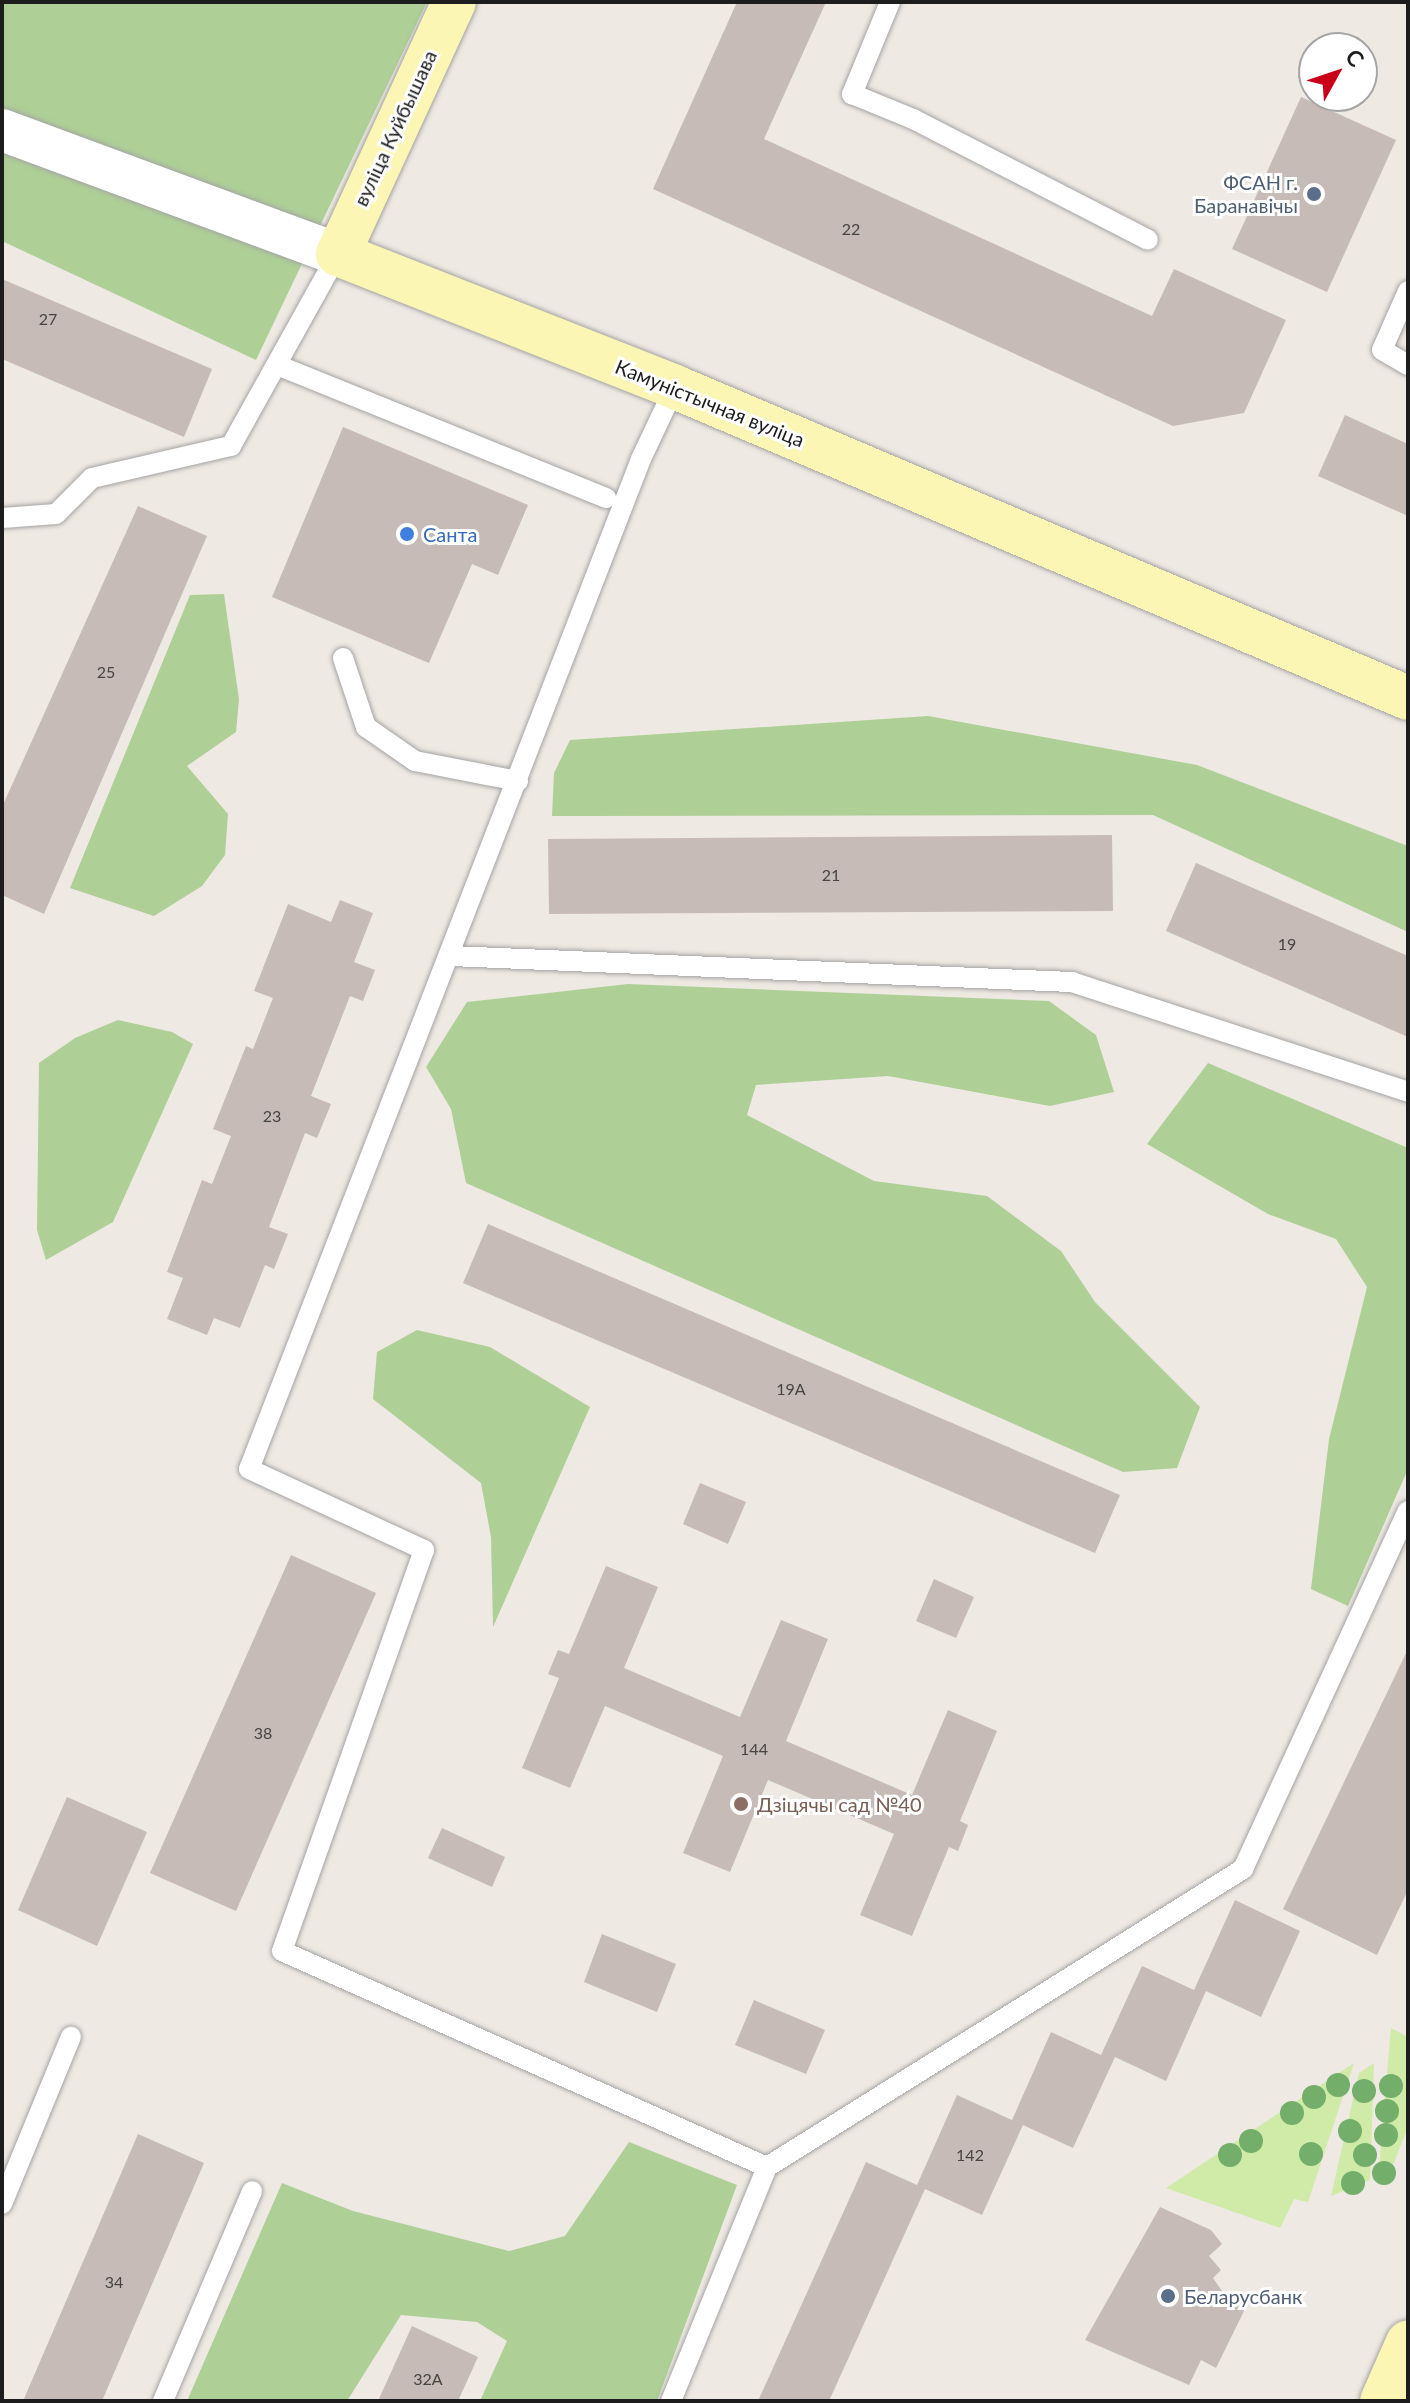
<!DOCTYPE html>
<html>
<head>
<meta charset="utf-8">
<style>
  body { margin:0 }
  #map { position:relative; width:1410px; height:2403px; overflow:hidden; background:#efe9e3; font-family:Lato,sans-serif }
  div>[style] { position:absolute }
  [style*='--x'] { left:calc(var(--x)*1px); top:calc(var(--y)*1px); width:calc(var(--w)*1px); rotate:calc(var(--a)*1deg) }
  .grass>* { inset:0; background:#d0eba7 }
  .forest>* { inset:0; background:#aecf96 }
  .building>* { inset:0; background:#c6bbb6 }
  .roads { filter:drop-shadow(0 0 2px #a4a4a4) drop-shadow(0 0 2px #a4a4a4) }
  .lane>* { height:20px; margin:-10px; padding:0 10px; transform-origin:10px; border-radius:10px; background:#fff }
  .street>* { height:42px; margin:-21px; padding:0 21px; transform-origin:21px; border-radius:21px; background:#fff }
  .secondary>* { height:44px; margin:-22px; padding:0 22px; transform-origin:22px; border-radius:22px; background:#fbf6b4 }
  .trees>* { width:24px; height:24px; margin:-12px; border-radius:50%; background:#73ae6b }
  .dots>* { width:22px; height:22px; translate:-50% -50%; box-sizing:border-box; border:4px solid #fff; border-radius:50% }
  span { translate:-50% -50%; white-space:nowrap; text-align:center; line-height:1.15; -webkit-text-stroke:6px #fff; paint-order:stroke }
  .number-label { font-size:16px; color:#474443 }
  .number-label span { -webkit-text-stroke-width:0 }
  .street-label { font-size:20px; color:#1d1d1d }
  .service-label { font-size:20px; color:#4e5e75 }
  .right { translate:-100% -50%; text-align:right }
  .left { translate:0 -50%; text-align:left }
  .shop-label { font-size:20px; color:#366cbe }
  .education-label { font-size:20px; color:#785e54 }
  .frame { position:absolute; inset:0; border:4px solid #1d1d1d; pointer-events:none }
  .north { position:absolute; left:1298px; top:32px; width:80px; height:80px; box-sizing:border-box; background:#fff; border:2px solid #a5a5a5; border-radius:50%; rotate:50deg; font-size:22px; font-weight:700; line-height:32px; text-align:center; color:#1d1d1d }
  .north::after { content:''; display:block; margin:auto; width:28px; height:36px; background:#ca0018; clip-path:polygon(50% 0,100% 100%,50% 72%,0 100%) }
</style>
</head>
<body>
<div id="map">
  <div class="grass">
    <i style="clip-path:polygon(1391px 2028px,1408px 2037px,1408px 2127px,1390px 2173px,1378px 2181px)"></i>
    <i style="clip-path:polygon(1354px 2063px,1308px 2202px,1294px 2199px,1280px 2228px,1166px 2188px)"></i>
    <i style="clip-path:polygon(1374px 2063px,1370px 2180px,1331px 2196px,1359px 2073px)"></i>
  </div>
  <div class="forest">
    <i style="clip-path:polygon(2px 2px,427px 2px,256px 360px,2px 241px)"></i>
    <i style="clip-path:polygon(224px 594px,239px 699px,236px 732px,187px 766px,228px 814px,225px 855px,202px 886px,154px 916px,70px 888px,190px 595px)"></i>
    <i style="clip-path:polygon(928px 716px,1197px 765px,1408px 846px,1408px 932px,1153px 815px,552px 816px,554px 773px,570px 740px)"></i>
    <i style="clip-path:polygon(628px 984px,1049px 1001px,1096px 1035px,1114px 1092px,1050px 1106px,888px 1076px,756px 1085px,747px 1115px,874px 1181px,987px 1196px,1061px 1251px,1095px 1302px,1200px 1407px,1177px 1468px,1123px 1472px,466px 1183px,451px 1109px,426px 1067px,467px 1002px)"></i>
    <i style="clip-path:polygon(118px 1020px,172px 1032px,193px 1044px,113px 1222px,46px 1260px,37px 1230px,39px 1063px,75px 1038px)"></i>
    <i style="clip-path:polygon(1208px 1063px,1408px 1148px,1408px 1469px,1348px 1606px,1311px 1589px,1329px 1439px,1367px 1287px,1336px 1239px,1268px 1214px,1147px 1144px)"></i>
    <i style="clip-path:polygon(417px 1330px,490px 1347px,590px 1407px,493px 1627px,491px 1537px,481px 1483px,373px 1399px,377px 1352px)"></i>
    <i style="clip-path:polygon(629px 2142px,737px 2185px,657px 2401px,480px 2401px,507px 2341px,477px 2322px,401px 2315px,347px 2401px,187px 2401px,282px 2183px,353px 2211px,509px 2251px,565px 2236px)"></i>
  </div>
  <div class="building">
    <i style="clip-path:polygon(737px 2px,826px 2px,764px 139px,1152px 316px,1174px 269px,1286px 320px,1244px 413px,1173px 426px,653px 189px)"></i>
    <i style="clip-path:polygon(1301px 97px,1396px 140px,1327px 292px,1232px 249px)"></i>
    <i style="clip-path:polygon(2px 279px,212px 369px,184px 437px,2px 359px)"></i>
    <i style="clip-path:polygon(1345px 415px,1408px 444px,1408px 516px,1318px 476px)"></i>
    <i style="clip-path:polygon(343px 427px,528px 505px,498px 575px,472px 564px,429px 663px,272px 597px)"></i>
    <i style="clip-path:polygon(138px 506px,207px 536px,44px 914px,2px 895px,2px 807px)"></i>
    <i style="clip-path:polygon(1112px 835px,1113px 911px,549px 914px,548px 839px)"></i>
    <i style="clip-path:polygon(1196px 863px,1408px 956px,1408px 1037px,1166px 931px)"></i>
    <i style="clip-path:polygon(340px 900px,373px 913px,354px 962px,375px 970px,363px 1001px,350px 996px,311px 1096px,331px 1104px,317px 1138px,305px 1133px,269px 1227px,288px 1234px,274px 1269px,265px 1265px,240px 1328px,214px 1318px,207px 1335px,167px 1319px,183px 1278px,167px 1272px,202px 1180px,212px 1184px,231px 1136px,213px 1129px,246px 1046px,253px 1049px,273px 998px,254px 991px,288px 904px,331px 922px)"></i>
    <i style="clip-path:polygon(488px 1224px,1120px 1495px,1095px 1553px,463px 1283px)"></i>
    <i style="clip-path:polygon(700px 1483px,746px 1502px,728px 1544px,683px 1524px)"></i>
    <i style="clip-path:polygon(291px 1555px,376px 1593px,236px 1911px,150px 1873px)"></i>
    <i style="clip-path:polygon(606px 1566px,658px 1587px,624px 1668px,740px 1717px,781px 1620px,828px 1639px,786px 1741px,912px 1795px,948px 1710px,997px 1731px,960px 1821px,968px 1825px,958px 1851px,949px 1847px,912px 1936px,860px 1915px,894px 1834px,768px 1780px,730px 1872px,683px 1853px,723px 1756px,605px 1706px,570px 1788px,522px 1768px,559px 1678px,548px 1674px,558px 1650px,569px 1654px)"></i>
    <i style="clip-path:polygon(934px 1579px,974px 1597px,956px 1638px,916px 1621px)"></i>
    <i style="clip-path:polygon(1408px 1649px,1408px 1890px,1377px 1955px,1283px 1909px)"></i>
    <i style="clip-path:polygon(67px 1797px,147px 1832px,97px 1946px,18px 1910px)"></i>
    <i style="clip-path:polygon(442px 1828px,505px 1857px,492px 1887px,428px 1858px)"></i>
    <i style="clip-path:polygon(1235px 1900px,1300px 1931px,1261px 2017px,1206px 1991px,1166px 2081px,1115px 2057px,1073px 2148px,1023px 2125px,982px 2215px,925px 2189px,829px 2401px,758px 2401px,866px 2162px,917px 2185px,957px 2095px,1012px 2120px,1051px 2032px,1101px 2055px,1142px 1966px,1194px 1990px)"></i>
    <i style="clip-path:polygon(602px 1934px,676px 1964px,657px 2012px,584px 1982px)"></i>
    <i style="clip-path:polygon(754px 2000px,825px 2030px,806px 2074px,735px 2045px)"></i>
    <i style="clip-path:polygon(138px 2134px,204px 2163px,102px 2401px,23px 2401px)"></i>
    <i style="clip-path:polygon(1160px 2207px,1211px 2230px,1222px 2244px,1209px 2256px,1221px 2270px,1213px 2278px,1227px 2298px,1234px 2294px,1245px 2309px,1216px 2368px,1201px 2360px,1189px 2385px,1085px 2340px)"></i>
    <i style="clip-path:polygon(412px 2326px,478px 2357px,458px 2401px,378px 2401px)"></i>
  </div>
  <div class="roads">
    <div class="lane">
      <i style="--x:890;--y:2;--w:100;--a:112.4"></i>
      <i style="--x:852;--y:94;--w:66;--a:22.3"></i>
      <i style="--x:913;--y:119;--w:264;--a:27.2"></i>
      <i style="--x:1408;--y:291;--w:64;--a:113.8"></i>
      <i style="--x:1382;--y:350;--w:30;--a:30"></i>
      <i style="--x:277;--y:365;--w:355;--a:22"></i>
      <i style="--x:675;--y:387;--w:80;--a:115.3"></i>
      <i style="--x:641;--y:459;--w:1083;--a:111.21"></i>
      <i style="--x:249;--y:1469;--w:193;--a:24.8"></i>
      <i style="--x:424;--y:1550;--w:425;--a:109.5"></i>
      <i style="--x:282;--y:1951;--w:531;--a:24.01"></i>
      <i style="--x:2;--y:518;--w:54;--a:-4.2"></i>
      <i style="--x:56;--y:514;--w:51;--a:-45"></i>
      <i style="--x:92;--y:478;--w:143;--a:-13"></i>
      <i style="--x:231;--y:446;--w:220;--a:-60.9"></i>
      <i style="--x:343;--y:658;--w:73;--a:71.6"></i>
      <i style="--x:366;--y:727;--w:60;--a:34.8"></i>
      <i style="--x:415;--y:761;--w:105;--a:11"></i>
      <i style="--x:451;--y:956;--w:622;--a:2.4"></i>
      <i style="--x:1072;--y:982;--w:354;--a:18.1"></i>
      <i style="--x:2;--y:2204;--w:181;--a:-67.6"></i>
      <i style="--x:163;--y:2401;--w:228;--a:-67"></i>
      <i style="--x:671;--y:2401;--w:253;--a:-67.7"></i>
      <i style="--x:767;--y:2167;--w:562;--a:-32.05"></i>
      <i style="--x:1243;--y:1869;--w:394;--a:-65.3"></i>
    </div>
    <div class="street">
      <i style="--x:2;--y:130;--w:358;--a:20.3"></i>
    </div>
    <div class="secondary">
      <i style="--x:454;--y:2;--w:277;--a:114.7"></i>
      <i style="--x:338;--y:254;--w:362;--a:21.5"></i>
      <i style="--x:675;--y:387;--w:796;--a:22.99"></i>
      <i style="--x:1382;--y:2401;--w:64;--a:-66.2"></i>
    </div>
  </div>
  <div class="trees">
    <i style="left:1338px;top:2085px"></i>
    <i style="left:1391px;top:2086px"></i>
    <i style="left:1364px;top:2091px"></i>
    <i style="left:1314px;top:2097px"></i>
    <i style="left:1387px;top:2111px"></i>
    <i style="left:1292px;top:2113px"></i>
    <i style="left:1350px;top:2131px"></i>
    <i style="left:1386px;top:2135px"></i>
    <i style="left:1251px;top:2141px"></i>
    <i style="left:1311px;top:2154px"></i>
    <i style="left:1230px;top:2155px"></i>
    <i style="left:1365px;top:2155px"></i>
    <i style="left:1384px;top:2173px"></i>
    <i style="left:1353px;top:2183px"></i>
  </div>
  <div class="dots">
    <i style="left:1314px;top:194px;background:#5c6f8a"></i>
    <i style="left:407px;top:534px;background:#3f7fe0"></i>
    <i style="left:741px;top:1804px;background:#8d6e63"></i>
    <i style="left:1168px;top:2296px;background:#5c6f8a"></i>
  </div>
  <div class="number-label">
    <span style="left:851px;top:229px">22</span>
    <span style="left:48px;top:319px">27</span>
    <span style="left:106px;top:672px">25</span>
    <span style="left:831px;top:875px">21</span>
    <span style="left:1287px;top:944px">19</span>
    <span style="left:272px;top:1116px">23</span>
    <span style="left:791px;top:1389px">19А</span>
    <span style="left:263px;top:1733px">38</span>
    <span style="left:754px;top:1749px">144</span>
    <span style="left:970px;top:2155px">142</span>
    <span style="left:114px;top:2282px">34</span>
    <span style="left:428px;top:2379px">32А</span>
  </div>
  <div class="street-label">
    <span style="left:395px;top:128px;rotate:-65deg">вуліца Куйбышава</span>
    <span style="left:710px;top:403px;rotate:22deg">Камуністычная вуліца</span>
  </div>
  <div class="service-label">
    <span class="right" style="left:1298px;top:194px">ФСАН г.<br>Баранавічы</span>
    <span class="left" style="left:1184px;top:2296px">Беларусбанк</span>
  </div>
  <div class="shop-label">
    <span class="left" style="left:423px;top:534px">Санта</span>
  </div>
  <div class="education-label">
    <span class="left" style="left:757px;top:1804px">Дзіцячы сад №40</span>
  </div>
  <div class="frame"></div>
  <div class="north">С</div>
</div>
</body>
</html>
